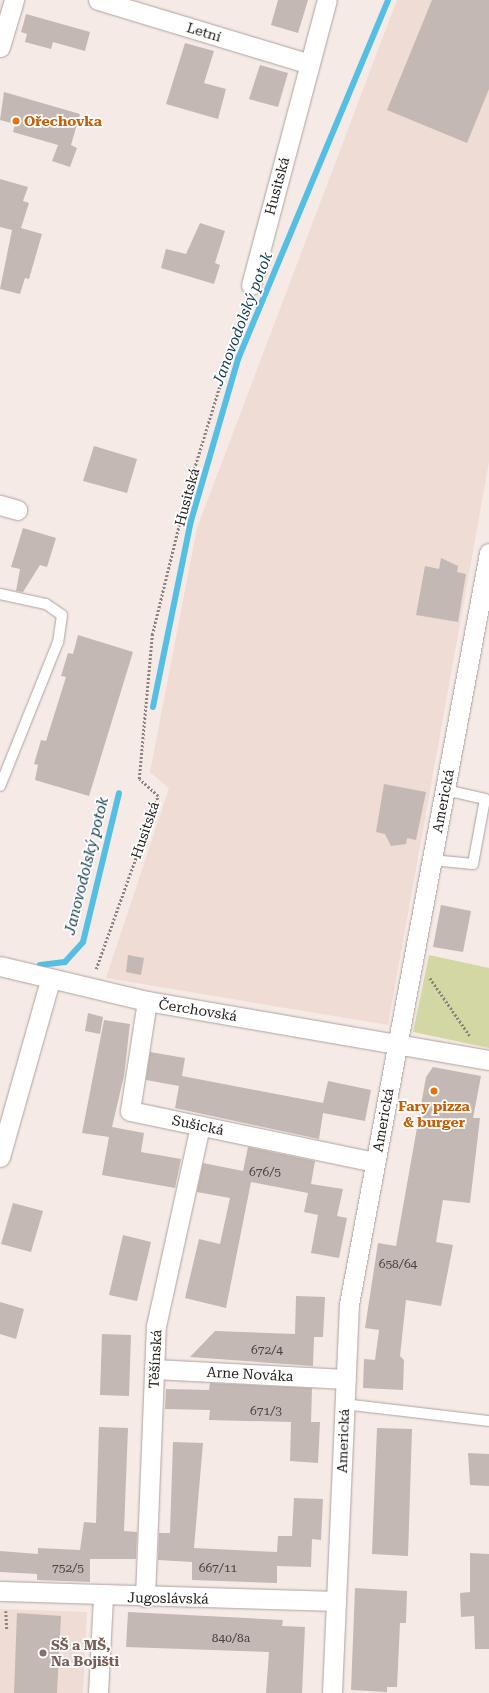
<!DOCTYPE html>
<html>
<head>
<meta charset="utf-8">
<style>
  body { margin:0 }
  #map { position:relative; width:489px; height:1693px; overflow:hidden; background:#f6eae6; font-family:"Roboto Serif",serif }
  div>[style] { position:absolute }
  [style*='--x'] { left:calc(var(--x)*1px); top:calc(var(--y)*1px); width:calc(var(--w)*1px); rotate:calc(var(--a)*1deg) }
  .built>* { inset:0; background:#efdcd4 }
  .green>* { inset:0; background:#d2d7a4 }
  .stream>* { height:6px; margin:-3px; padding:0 3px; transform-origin:3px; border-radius:3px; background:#55bee4 }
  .building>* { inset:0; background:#c3b8b4 }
  .path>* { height:2.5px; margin-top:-1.25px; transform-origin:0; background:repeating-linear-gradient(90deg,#8a827f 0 2px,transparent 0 4px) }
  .roads { filter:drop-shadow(0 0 1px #ada39e) drop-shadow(0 0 1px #ada39e) }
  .service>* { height:10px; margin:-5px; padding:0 5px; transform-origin:5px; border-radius:5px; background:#fff }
  .minor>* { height:19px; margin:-9.5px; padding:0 9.5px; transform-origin:9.5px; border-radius:9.5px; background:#fff }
  .dots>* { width:11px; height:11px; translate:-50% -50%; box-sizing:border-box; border:2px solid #fff; border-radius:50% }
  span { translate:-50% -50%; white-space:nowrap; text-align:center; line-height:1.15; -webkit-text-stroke:3.5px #fff; paint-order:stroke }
  .number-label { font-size:12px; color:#484240 }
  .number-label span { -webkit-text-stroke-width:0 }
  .street-label { font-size:14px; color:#1f1b19 }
  .food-label { font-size:14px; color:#c56008; font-weight:700 }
  .left { translate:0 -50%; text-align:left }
  .education-label { font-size:14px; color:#785e54; font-weight:700 }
  .water-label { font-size:15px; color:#0f3e4d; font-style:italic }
</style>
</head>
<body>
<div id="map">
  <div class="built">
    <i style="clip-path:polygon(397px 0,489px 0,489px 462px,388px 1025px,106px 978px,169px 788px,150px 772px,197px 528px)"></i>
    <i style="clip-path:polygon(0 1609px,87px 1612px,83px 1693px,0 1693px)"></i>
  </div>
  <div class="green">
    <i style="clip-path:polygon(429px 955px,489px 968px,489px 1048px,413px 1032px)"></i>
  </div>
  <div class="stream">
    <i style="--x:153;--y:707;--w:190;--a:-78.5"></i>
    <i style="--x:191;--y:521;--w:169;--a:-73.8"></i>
    <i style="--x:238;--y:359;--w:389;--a:-67.3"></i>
    <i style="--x:40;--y:965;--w:25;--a:-7"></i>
    <i style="--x:65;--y:962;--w:27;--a:-48"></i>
    <i style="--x:83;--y:942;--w:153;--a:-76.4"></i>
  </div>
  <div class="building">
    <i style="clip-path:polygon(278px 0,308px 0,298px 33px,271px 25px)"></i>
    <i style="clip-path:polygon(432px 0,489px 0,489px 89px,467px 143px,387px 110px)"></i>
    <i style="clip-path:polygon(26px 14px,90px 32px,85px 51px,53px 42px,51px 49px,25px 42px,27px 34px,21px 32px)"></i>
    <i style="clip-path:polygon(185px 43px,214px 51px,204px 83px,226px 89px,218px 119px,166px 104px)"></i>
    <i style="clip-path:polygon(260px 65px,288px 73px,278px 107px,249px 99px)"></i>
    <i style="clip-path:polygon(4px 92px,80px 114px,71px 145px,77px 148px,70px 167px,52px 161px,58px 145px,13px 132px,15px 124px,0 120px)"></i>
    <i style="clip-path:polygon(0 179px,28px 187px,23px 201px,29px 203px,21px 228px,42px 234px,29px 279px,25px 278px,20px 294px,0 289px,12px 230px,0 227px)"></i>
    <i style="clip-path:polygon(200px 223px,225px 231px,215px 263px,220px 265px,214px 284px,161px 268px,166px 249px,186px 254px)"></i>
    <i style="clip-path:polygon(94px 446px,137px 459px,127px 493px,83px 481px)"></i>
    <i style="clip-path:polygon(23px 528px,56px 538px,47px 567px,40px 565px,23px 592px,16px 591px,20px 569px,11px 567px)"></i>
    <i style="clip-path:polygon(441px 558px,458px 566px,457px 572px,466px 574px,458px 622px,416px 615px,425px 566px,439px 569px)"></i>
    <i style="clip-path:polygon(78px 635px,133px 652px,89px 796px,35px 780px,38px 765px,34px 764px,41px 740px,46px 741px,66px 677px,61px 676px,68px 653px,73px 654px)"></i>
    <i style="clip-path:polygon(384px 784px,426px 792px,416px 840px,407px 838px,406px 844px,391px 846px,385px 834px,376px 832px)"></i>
    <i style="clip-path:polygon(441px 905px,471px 911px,463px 952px,433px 947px)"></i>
    <i style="clip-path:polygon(128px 955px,144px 958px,141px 975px,126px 972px)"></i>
    <i style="clip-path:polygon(88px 1013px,103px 1017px,100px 1034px,85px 1031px)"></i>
    <i style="clip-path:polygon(104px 1020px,130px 1024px,124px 1076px,112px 1127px,144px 1133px,141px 1152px,181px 1159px,175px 1188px,102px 1175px,109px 1137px,82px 1133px)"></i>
    <i style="clip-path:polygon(150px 1052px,185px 1058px,182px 1076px,323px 1103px,328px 1081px,371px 1090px,365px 1121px,323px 1113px,319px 1139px,175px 1108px,179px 1086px,146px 1080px)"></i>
    <i style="clip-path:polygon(433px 1067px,481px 1076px,473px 1118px,480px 1118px,470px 1203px,443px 1200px,436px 1242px,453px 1245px,441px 1306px,406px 1300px,400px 1356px,404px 1360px,403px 1390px,363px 1388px,364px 1359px,375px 1360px,379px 1330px,365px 1328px,378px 1243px,396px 1246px,426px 1077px)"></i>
    <i style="clip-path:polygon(248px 1147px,315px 1161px,311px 1184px,343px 1189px,337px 1216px,347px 1218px,339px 1258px,311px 1253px,318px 1215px,304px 1212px,308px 1193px,251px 1182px,226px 1308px,185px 1298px,199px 1239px,220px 1244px,230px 1198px,197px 1192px,203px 1163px,243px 1171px)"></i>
    <i style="clip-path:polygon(13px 1203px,43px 1211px,31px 1252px,1px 1244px)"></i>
    <i style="clip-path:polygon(123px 1235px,151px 1242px,137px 1301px,109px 1295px)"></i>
    <i style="clip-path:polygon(296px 1296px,325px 1297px,323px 1337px,314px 1337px,313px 1366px,190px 1357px,215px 1331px,295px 1334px)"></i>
    <i style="clip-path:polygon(0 1302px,24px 1309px,16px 1339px,0 1334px)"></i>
    <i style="clip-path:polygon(102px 1334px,131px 1335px,129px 1396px,100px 1395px)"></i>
    <i style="clip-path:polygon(210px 1383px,312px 1388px,311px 1422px,320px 1422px,318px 1463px,290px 1461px,291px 1422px,209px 1420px,210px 1410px,165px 1409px,166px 1389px,209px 1390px)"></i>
    <i style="clip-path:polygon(99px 1427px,128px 1428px,124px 1531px,137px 1532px,136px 1559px,90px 1559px,90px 1582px,37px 1580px,37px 1574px,0 1572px,0 1551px,38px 1554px,38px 1548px,80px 1550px,84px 1522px,96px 1523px)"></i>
    <i style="clip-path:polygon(377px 1428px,412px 1429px,408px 1556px,372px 1554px)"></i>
    <i style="clip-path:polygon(173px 1442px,203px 1443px,194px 1548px,277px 1552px,278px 1536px,292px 1536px,294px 1498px,323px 1499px,321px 1540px,312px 1539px,311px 1567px,277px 1566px,277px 1583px,192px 1580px,192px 1562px,158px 1560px,159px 1533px,170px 1533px)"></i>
    <i style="clip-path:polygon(468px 1453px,489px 1454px,489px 1486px,470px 1485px)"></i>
    <i style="clip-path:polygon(470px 1553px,489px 1554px,489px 1649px,475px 1649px,474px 1616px,461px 1617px,460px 1593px,470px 1592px)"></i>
    <i style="clip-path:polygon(355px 1588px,407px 1591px,406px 1623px,400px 1623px,397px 1687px,387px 1687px,387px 1692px,351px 1690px)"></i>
    <i style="clip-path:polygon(128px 1612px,283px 1620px,282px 1626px,305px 1627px,302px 1693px,266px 1693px,269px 1652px,126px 1647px)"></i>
    <i style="clip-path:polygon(17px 1613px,61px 1616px,57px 1693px,14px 1693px)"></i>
  </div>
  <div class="path">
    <i style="--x:96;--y:969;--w:184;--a:-70.3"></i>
    <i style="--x:158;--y:796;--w:25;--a:-138"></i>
    <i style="--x:139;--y:779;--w:145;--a:-84.8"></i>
    <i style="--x:152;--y:635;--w:147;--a:-76.2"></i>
    <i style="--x:187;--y:492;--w:198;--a:-72.9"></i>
    <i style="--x:430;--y:978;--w:70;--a:55.4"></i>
    <i style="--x:6;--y:1611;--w:18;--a:87"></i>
  </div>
  <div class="roads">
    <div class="service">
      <i style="--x:0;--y:594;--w:47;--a:12.3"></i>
      <i style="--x:46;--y:604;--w:19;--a:35"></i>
      <i style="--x:62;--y:615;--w:27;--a:98"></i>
      <i style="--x:58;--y:642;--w:155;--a:111.9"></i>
      <i style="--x:432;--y:860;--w:41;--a:5.6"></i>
      <i style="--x:473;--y:864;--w:66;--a:-79.5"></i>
      <i style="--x:485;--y:799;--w:41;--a:-167.3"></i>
      <i style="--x:344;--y:1404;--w:146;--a:6.7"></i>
    </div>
    <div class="minor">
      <i style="--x:98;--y:0;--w:221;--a:16.8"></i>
      <i style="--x:0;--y:47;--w:49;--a:-73.4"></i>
      <i style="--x:251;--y:285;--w:295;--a:-75.1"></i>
      <i style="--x:0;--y:505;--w:18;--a:16"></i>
      <i style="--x:0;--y:966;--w:151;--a:13.4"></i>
      <i style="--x:147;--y:1001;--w:347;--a:9.8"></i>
      <i style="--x:147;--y:1001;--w:111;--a:98.8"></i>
      <i style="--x:130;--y:1111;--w:250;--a:11.8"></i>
      <i style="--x:0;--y:1157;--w:184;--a:-74.2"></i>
      <i style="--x:154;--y:1369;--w:192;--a:3"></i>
      <i style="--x:0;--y:1591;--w:336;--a:1.7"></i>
      <i style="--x:145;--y:1597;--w:271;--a:-87.7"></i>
      <i style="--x:156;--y:1326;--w:205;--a:-77.6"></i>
      <i style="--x:98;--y:1693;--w:96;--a:-87"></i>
      <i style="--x:332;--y:1693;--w:389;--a:-87.5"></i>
      <i style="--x:349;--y:1304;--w:764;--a:-79.44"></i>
    </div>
  </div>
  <div class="dots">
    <i style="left:16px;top:121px;background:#e8710a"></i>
    <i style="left:434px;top:1091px;background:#e8710a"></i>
    <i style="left:43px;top:1653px;background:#8d6e63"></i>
  </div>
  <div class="number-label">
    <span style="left:265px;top:1173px">676/5</span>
    <span style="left:398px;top:1265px">658/64</span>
    <span style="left:267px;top:1351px">672/4</span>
    <span style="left:266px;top:1412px">671/3</span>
    <span style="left:68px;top:1569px">752/5</span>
    <span style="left:218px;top:1569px">667/11</span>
    <span style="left:231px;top:1639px">840/8a</span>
  </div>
  <div class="street-label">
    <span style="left:204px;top:32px;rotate:17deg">Letní</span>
    <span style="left:277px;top:186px;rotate:-75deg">Husitská</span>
    <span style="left:187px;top:497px;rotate:-75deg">Husitská</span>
    <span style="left:443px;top:801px;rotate:-79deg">Americká</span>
    <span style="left:145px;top:830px;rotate:-71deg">Husitská</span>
    <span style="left:198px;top:1010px;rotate:9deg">Čerchovská</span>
    <span style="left:383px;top:1120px;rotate:-80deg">Americká</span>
    <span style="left:198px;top:1125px;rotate:12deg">Sušická</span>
    <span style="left:155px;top:1359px;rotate:-87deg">Těšínská</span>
    <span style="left:250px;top:1374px;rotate:3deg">Arne Nováka</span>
    <span style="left:343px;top:1441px;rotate:-88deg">Americká</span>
    <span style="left:168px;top:1598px;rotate:1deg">Jugoslávská</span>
  </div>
  <div class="food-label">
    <span class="left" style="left:24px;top:121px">Ořechovka</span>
    <span style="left:434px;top:1114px">Fary pizza<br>&amp; burger</span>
  </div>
  <div class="education-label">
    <span class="left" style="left:51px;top:1653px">SŠ a MŠ,<br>Na Bojišti</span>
  </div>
  <div class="water-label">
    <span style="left:243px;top:319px;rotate:-69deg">Janovodolský potok</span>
    <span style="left:87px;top:866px;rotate:-76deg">Janovodolský potok</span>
  </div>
</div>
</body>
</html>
